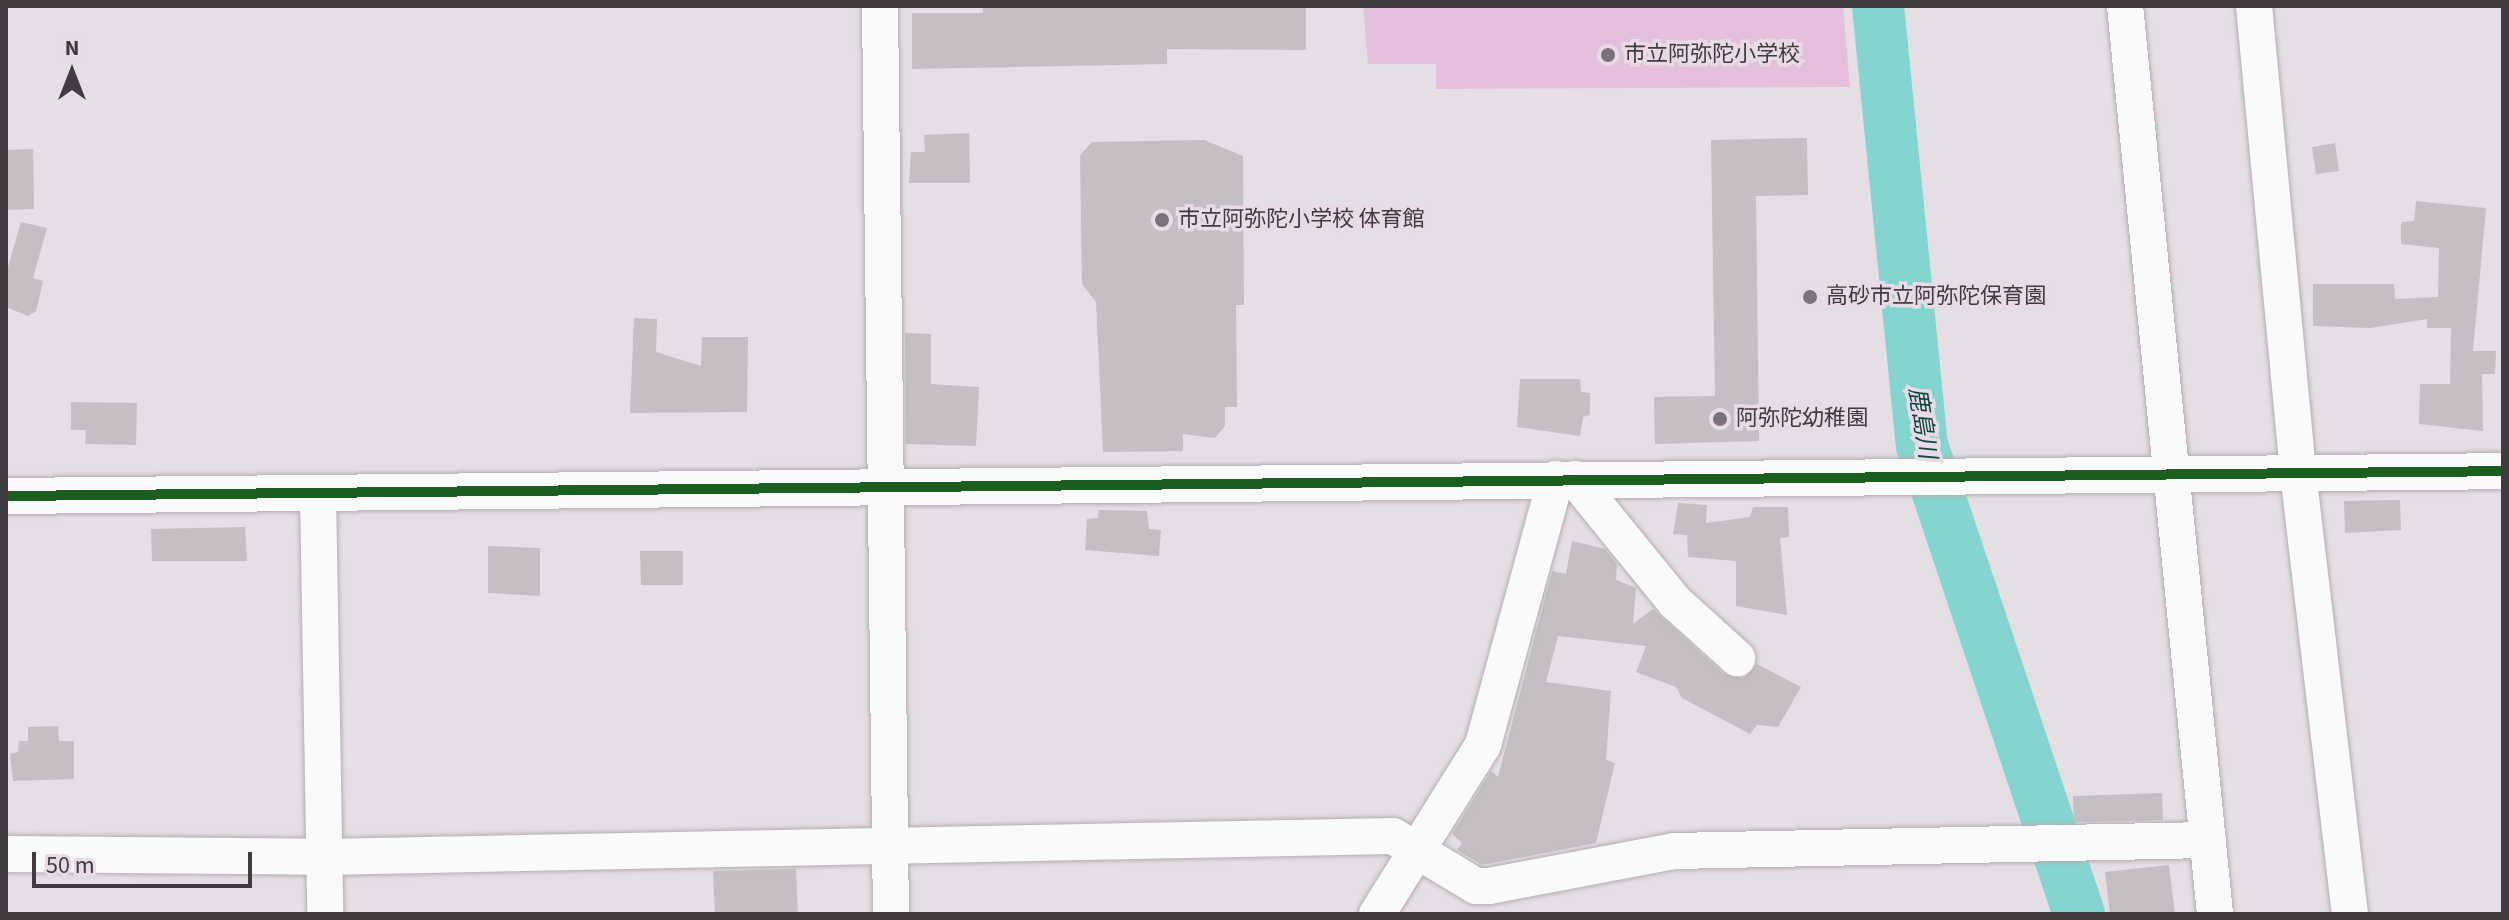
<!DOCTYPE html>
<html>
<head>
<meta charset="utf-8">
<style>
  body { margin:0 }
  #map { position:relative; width:2509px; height:920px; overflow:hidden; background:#e5dee4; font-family:"Source Sans 3","Noto Sans JP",sans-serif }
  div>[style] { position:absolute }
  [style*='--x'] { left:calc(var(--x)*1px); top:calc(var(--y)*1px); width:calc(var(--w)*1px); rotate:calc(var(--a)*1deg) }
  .green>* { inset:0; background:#e4c0dd }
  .river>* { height:52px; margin:-26px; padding:0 26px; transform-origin:26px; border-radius:26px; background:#84d5d0 }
  .building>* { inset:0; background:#c4bfc3 }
  .roads { filter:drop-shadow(0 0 2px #b3aeb2) drop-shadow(0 0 2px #b3aeb2) }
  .minor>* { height:36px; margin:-18px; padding:0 18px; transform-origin:18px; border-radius:18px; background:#fbfafb }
  .cycleway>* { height:10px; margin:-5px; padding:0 5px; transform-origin:5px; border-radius:5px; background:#1b5e20 }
  .dots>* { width:22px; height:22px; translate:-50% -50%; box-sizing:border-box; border:4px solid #e8dbe5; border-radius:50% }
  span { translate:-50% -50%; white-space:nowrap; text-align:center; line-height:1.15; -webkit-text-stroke:7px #e8dbe5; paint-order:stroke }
  .poi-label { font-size:22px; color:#403b3f }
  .left { translate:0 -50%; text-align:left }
  .water-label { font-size:24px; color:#0f4541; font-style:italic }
  .frame { position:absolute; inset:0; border:8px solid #403b3f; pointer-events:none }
  .north { position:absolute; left:32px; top:32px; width:80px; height:80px; -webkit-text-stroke:6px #e8dbe5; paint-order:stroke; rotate:0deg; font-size:22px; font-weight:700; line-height:32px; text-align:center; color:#403b3f }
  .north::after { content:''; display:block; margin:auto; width:28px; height:36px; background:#403b3f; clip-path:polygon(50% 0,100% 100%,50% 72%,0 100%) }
  .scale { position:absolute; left:32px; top:852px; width:220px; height:36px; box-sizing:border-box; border:4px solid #403b3f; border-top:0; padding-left:10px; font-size:24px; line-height:28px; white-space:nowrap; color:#403b3f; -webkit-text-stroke:6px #e8dbe5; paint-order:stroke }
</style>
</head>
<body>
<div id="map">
  <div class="green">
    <i style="clip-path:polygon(1363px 6px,1843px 6px,1850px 87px,1436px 89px,1436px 64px,1368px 64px)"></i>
  </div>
  <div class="river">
    <i style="--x:1878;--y:6;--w:441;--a:84.3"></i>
    <i style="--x:1922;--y:445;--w:495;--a:71.5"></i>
  </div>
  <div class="building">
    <i style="clip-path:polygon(983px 6px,1306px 6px,1306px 50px,1167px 49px,1167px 64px,912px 69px,912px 13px,983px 13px)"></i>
    <i style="clip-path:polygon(969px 133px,970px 183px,909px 183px,911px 152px,925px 152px,924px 135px)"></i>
    <i style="clip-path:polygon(1807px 138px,1808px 195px,1756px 196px,1759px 441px,1655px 444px,1654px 397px,1715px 396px,1711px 140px)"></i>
    <i style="clip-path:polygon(1204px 140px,1243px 156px,1244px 305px,1236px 305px,1237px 407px,1225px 407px,1225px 426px,1215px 438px,1183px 434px,1183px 451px,1103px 452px,1096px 302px,1082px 284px,1080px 155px,1092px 142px)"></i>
    <i style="clip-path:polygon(2335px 143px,2339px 171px,2316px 174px,2312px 147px)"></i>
    <i style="clip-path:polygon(33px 149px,34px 209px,6px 210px,6px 150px)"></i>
    <i style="clip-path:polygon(2416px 201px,2486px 208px,2473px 351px,2496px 351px,2495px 374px,2482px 374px,2483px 431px,2419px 424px,2420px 384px,2450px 384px,2451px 328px,2427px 328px,2427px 319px,2370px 328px,2313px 326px,2313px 284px,2394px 284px,2395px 299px,2438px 297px,2439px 248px,2401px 244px,2401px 222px,2414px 221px)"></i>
    <i style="clip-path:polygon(21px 222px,47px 228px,33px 278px,43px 281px,36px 311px,28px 316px,6px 307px,6px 274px)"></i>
    <i style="clip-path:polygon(634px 318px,657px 319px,656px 352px,701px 366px,702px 337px,748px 337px,747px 412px,630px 413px)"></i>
    <i style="clip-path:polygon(905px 333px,931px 334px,931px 384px,979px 387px,976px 446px,906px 444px)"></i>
    <i style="clip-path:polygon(1520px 379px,1580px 379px,1581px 392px,1590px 393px,1590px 415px,1583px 417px,1580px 436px,1517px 427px)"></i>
    <i style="clip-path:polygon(71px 402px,137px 403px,136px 445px,85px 444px,86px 430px,71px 430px)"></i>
    <i style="clip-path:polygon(2400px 500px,2401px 530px,2345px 533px,2344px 501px)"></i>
    <i style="clip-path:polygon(1678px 503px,1707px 505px,1706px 523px,1750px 517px,1753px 507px,1788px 507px,1789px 537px,1780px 538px,1787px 615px,1736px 606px,1736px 561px,1688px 557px,1687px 535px,1673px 534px)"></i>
    <i style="clip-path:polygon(1099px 510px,1147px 511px,1149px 529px,1161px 530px,1159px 556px,1085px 550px,1087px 519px,1098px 518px)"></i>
    <i style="clip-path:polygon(245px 527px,247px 561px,152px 561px,151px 529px)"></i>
    <i style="clip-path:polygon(1572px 541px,1605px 549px,1617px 564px,1616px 580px,1636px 588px,1633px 624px,1653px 609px,1724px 674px,1743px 678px,1757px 664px,1801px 687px,1778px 727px,1757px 725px,1750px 734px,1682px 698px,1676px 687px,1636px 672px,1646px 646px,1558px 636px,1546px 682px,1611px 691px,1606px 760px,1615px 763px,1596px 843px,1482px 865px,1457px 850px,1462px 843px,1452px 834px,1491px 771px,1498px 777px,1552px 571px,1566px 574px)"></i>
    <i style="clip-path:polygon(488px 546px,540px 548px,540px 596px,488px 593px)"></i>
    <i style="clip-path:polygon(640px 551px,683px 551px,683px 585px,641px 585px)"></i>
    <i style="clip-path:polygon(58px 726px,59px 741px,74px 741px,74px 779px,13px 781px,10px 754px,18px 752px,19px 741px,28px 741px,28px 727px)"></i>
    <i style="clip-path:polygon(2162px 793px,2163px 820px,2074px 822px,2073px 796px)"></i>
    <i style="clip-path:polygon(2169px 865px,2175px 914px,2110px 914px,2105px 872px)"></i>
    <i style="clip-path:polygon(796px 869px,798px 914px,715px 914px,713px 871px)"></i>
  </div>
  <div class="roads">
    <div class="minor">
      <i style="--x:880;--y:6;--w:908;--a:89.31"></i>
      <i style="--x:2125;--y:6;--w:912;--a:84.34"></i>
      <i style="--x:2254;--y:6;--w:468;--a:84.6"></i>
      <i style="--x:2298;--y:472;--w:445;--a:83.3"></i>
      <i style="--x:1575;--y:479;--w:159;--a:50.9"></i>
      <i style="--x:1675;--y:602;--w:84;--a:42.1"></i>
      <i style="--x:318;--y:494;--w:420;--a:89"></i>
      <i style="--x:6;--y:496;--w:2497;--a:-0.57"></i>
      <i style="--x:6;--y:854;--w:318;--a:0.5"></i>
      <i style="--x:324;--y:857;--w:1069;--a:-1.13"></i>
      <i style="--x:1393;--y:836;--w:97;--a:31.1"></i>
      <i style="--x:1476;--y:886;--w:13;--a:0"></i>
      <i style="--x:1489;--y:886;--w:188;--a:-10.7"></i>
      <i style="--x:1674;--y:851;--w:534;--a:-1.18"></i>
      <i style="--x:1377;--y:914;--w:199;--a:-57.9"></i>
      <i style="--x:1483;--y:745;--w:276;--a:-74.7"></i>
    </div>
  </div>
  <div class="cycleway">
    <i style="--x:6;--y:496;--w:2497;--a:-0.57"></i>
  </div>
  <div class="dots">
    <i style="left:1608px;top:55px;background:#7a7479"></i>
    <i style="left:1162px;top:220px;background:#7a7479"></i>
    <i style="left:1810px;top:297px;background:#7a7479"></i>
    <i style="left:1720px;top:419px;background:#7a7479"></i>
  </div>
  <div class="poi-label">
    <span class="left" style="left:1624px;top:55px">市立阿弥陀小学校</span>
    <span class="left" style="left:1178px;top:220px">市立阿弥陀小学校 体育館</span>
    <span class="left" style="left:1826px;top:297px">高砂市立阿弥陀保育園</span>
    <span class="left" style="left:1736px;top:419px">阿弥陀幼稚園</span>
  </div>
  <div class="water-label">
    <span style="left:1922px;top:423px;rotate:81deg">鹿島川</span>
  </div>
  <div class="frame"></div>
  <div class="north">N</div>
  <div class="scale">50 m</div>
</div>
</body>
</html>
